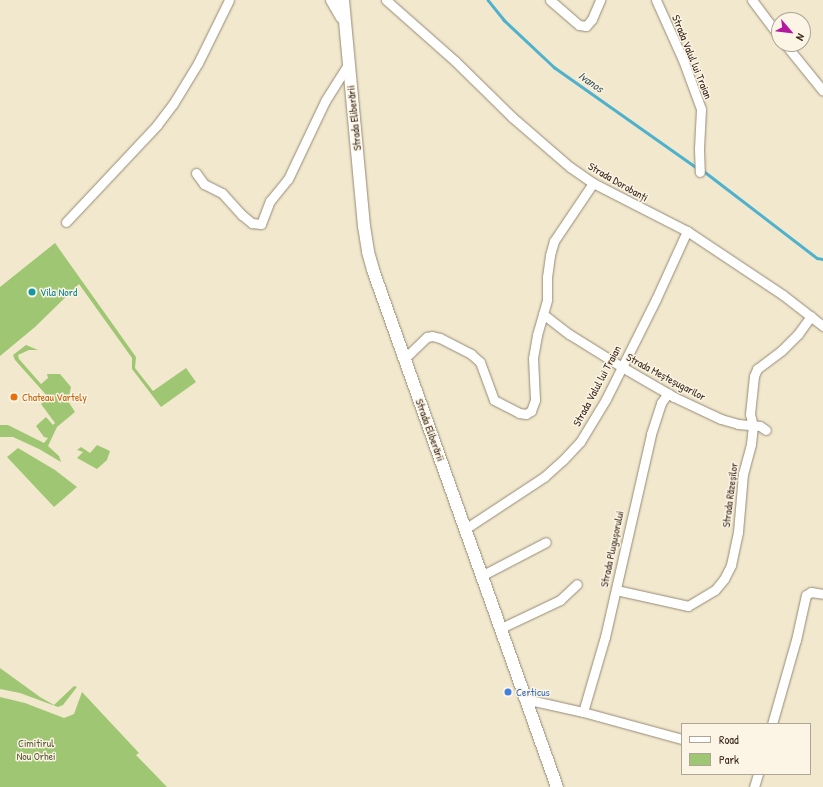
<!DOCTYPE html>
<html>
<head>
<meta charset="utf-8">
<style>
  body { margin:0 }
  #map { position:relative; width:823px; height:787px; overflow:hidden; background:#f1e8cd; font-family:"Patrick Hand",sans-serif }
  div>[style] { position:absolute }
  [style*='--x'] { left:calc(var(--x)*1px); top:calc(var(--y)*1px); width:calc(var(--w)*1px); rotate:calc(var(--a)*1deg) }
  .green>* { inset:0; background:#9fc773 }
  .stream>* { height:2.5px; margin:-1.25px; padding:0 1.25px; transform-origin:1.25px; border-radius:1.25px; background:#4eb1cd }
  .roads { filter:drop-shadow(0 0 1px #968976) drop-shadow(0 0 1px #968976) }
  .minor>* { height:9px; margin:-4.5px; padding:0 4.5px; transform-origin:4.5px; border-radius:4.5px; background:#fff }
  .tertiary>* { height:12px; margin:-6px; padding:0 6px; transform-origin:6px; border-radius:6px; background:#fff }
  .dots>* { width:11px; height:11px; translate:-50% -50%; box-sizing:border-box; border:2px solid #fcf5e5; border-radius:50% }
  span { translate:-50% -50%; white-space:nowrap; text-align:center; line-height:1.15; -webkit-text-stroke:3px #fcf5e5; paint-order:stroke }
  .street-label { font-size:11px; color:#3b2a1e }
  .culture-label { font-size:11px; color:#0d838f }
  .left { translate:0 -50%; text-align:left }
  .food-label { font-size:11px; color:#c56008 }
  .shop-label { font-size:11px; color:#366cbe }
  .park-label { font-size:11px; color:#595938 }
  .water-label { font-size:12px; color:#42595b; font-style:italic }
  .legend { position:absolute; left:681px; top:723px; width:130px; height:52px; box-sizing:border-box; background:#fcf5e5; border:1px solid #afa495; margin:0; padding:5px 7px; list-style:none; font-size:12px; color:#3b2a1e }
  .legend li { display:flex; align-items:center; gap:8px; height:20px }
  .legend b { width:20px; border:1px solid #afa495 }
  .north { position:absolute; left:771px; top:12px; width:40px; height:40px; box-sizing:border-box; background:#fcf5e5; border:1px solid #afa495; border-radius:50%; rotate:118deg; font-size:11px; font-weight:700; line-height:16px; text-align:center; color:#3b2a1e }
  .north::after { content:''; display:block; margin:auto; width:14px; height:18px; background:#b5179e; clip-path:polygon(50% 0,100% 100%,50% 72%,0 100%) }
</style>
</head>
<body>
<div id="map">
  <div class="green">
    <i style="clip-path:polygon(55px 243px,136px 357px,135px 368px,153px 391px,186px 368px,196px 382px,161px 407px,132px 369px,132px 358px,79px 284px,35px 327px,0 356px,0 287px)"></i>
    <i style="clip-path:polygon(26px 345px,38px 350px,29px 350px,18px 355px,19px 359px,41px 384px,48px 378px,47px 374px,60px 374px,71px 387px,68px 401px,75px 412px,57px 427px,48px 446px,59px 456px,61px 462px,39px 449px,13px 437px,0 437px,0 425px,8px 425px,44px 443px,48px 438px,44px 437px,36px 426px,46px 417px,53px 425px,55px 423px,41px 404px,48px 397px,15px 360px,13px 355px)"></i>
    <i style="clip-path:polygon(97px 445px,110px 451px,107px 460px,97px 469px,77px 458px,83px 452px,77px 450px,81px 447px,90px 453px)"></i>
    <i style="clip-path:polygon(18px 448px,55px 470px,77px 487px,54px 507px,7px 457px)"></i>
    <i style="clip-path:polygon(0 668px,40px 697px,54px 705px,74px 686px,77px 687px,63px 705px,58px 707px,20px 693px,0 689px)"></i>
    <i style="clip-path:polygon(82px 692px,139px 753px,136px 755px,167px 787px,0 787px,0 697px,25px 703px,64px 718px,74px 714px)"></i>
  </div>
  <div class="stream">
    <i style="--x:488;--y:0;--w:26;--a:51"></i>
    <i style="--x:504;--y:20;--w:69;--a:43.2"></i>
    <i style="--x:554;--y:67;--w:174;--a:35.2"></i>
    <i style="--x:705;--y:172;--w:141;--a:37.5"></i>
    <i style="--x:817;--y:258;--w:6;--a:9"></i>
  </div>
  <div class="roads">
    <div class="minor">
      <i style="--x:386;--y:0;--w:92;--a:41.5"></i>
      <i style="--x:455;--y:61;--w:80;--a:44.5"></i>
      <i style="--x:512;--y:117;--w:77;--a:40.8"></i>
      <i style="--x:570;--y:167;--w:28;--a:35"></i>
      <i style="--x:593;--y:183;--w:106;--a:27.1"></i>
      <i style="--x:687;--y:231;--w:115;--a:33.7"></i>
      <i style="--x:783;--y:295;--w:51;--a:37.8"></i>
      <i style="--x:550;--y:0;--w:38;--a:41"></i>
      <i style="--x:579;--y:25;--w:7;--a:8"></i>
      <i style="--x:586;--y:26;--w:9;--a:-49"></i>
      <i style="--x:592;--y:19;--w:21;--a:-67"></i>
      <i style="--x:656;--y:0;--w:66;--a:65.8"></i>
      <i style="--x:683;--y:60;--w:52;--a:69.8"></i>
      <i style="--x:701;--y:109;--w:40;--a:92.9"></i>
      <i style="--x:699;--y:149;--w:23;--a:88"></i>
      <i style="--x:752;--y:0;--w:45;--a:53.1"></i>
      <i style="--x:785;--y:44;--w:60;--a:51"></i>
      <i style="--x:196;--y:173;--w:14;--a:54"></i>
      <i style="--x:204;--y:184;--w:20;--a:27"></i>
      <i style="--x:222;--y:193;--w:30;--a:48"></i>
      <i style="--x:242;--y:215;--w:13;--a:39"></i>
      <i style="--x:252;--y:223;--w:9;--a:6"></i>
      <i style="--x:261;--y:224;--w:25;--a:-69"></i>
      <i style="--x:270;--y:201;--w:28;--a:-51"></i>
      <i style="--x:288;--y:179;--w:86;--a:-64.6"></i>
      <i style="--x:325;--y:101;--w:45;--a:-57.7"></i>
      <i style="--x:66;--y:222;--w:133;--a:-46.8"></i>
      <i style="--x:157;--y:125;--w:26;--a:-53"></i>
      <i style="--x:173;--y:104;--w:48;--a:-58.6"></i>
      <i style="--x:198;--y:63;--w:70;--a:-63.8"></i>
      <i style="--x:543;--y:314;--w:33;--a:38"></i>
      <i style="--x:569;--y:334;--w:62;--a:31.9"></i>
      <i style="--x:622;--y:367;--w:60;--a:30"></i>
      <i style="--x:674;--y:397;--w:52;--a:25.1"></i>
      <i style="--x:721;--y:419;--w:18;--a:16"></i>
      <i style="--x:738;--y:424;--w:22;--a:5"></i>
      <i style="--x:760;--y:426;--w:7;--a:34"></i>
      <i style="--x:404;--y:359;--w:32;--a:-44"></i>
      <i style="--x:427;--y:337;--w:5;--a:-11"></i>
      <i style="--x:432;--y:336;--w:8;--a:14"></i>
      <i style="--x:440;--y:338;--w:35;--a:27"></i>
      <i style="--x:471;--y:354;--w:12;--a:42"></i>
      <i style="--x:480;--y:362;--w:40;--a:69.8"></i>
      <i style="--x:494;--y:400;--w:28;--a:27"></i>
      <i style="--x:519;--y:413;--w:7;--a:8"></i>
      <i style="--x:526;--y:414;--w:6;--a:-31"></i>
      <i style="--x:531;--y:411;--w:12;--a:-70"></i>
      <i style="--x:535;--y:400;--w:42;--a:-92.7"></i>
      <i style="--x:533;--y:358;--w:23;--a:-80"></i>
      <i style="--x:537;--y:335;--w:37;--a:-74"></i>
      <i style="--x:547;--y:299;--w:22;--a:-90"></i>
      <i style="--x:547;--y:277;--w:22;--a:-82"></i>
      <i style="--x:550;--y:255;--w:15;--a:-74"></i>
      <i style="--x:554;--y:241;--w:70;--a:-56.1"></i>
      <i style="--x:465;--y:529;--w:95;--a:-33.4"></i>
      <i style="--x:544;--y:477;--w:25;--a:-42"></i>
      <i style="--x:563;--y:460;--w:25;--a:-47"></i>
      <i style="--x:580;--y:442;--w:50;--a:-58.8"></i>
      <i style="--x:606;--y:399;--w:112;--a:-63.4"></i>
      <i style="--x:656;--y:299;--w:75;--a:-65.5"></i>
      <i style="--x:481;--y:576;--w:73;--a:-27.6"></i>
      <i style="--x:616;--y:590;--w:74;--a:12.5"></i>
      <i style="--x:688;--y:606;--w:31;--a:-31"></i>
      <i style="--x:715;--y:590;--w:14;--a:-51"></i>
      <i style="--x:724;--y:579;--w:16;--a:-63"></i>
      <i style="--x:731;--y:565;--w:34;--a:-78"></i>
      <i style="--x:738;--y:532;--w:58;--a:-85.1"></i>
      <i style="--x:743;--y:474;--w:31;--a:-75"></i>
      <i style="--x:751;--y:444;--w:18;--a:-84"></i>
      <i style="--x:753;--y:426;--w:12;--a:-104"></i>
      <i style="--x:750;--y:414;--w:38;--a:-84"></i>
      <i style="--x:754;--y:376;--w:8;--a:-67"></i>
      <i style="--x:757;--y:369;--w:31;--a:-37"></i>
      <i style="--x:782;--y:350;--w:23;--a:-45"></i>
      <i style="--x:798;--y:334;--w:22;--a:-54"></i>
      <i style="--x:499;--y:629;--w:68;--a:-25.4"></i>
      <i style="--x:560;--y:600;--w:23;--a:-43"></i>
      <i style="--x:525;--y:699;--w:59;--a:12.6"></i>
      <i style="--x:583;--y:712;--w:103;--a:15.3"></i>
      <i style="--x:583;--y:712;--w:78;--a:-73.7"></i>
      <i style="--x:605;--y:637;--w:208;--a:-77.2"></i>
      <i style="--x:651;--y:434;--w:33;--a:-72"></i>
      <i style="--x:661;--y:403;--w:12;--a:-55"></i>
      <i style="--x:772;--y:724;--w:87;--a:-74.1"></i>
      <i style="--x:796;--y:640;--w:46;--a:-77.5"></i>
      <i style="--x:806;--y:595;--w:6;--a:-31"></i>
      <i style="--x:811;--y:592;--w:12;--a:9"></i>
      <i style="--x:754;--y:787;--w:14;--a:-73"></i>
    </div>
    <div class="tertiary">
      <i style="--x:332;--y:0;--w:20;--a:60"></i>
      <i style="--x:343;--y:0;--w:227;--a:84.7"></i>
      <i style="--x:364;--y:226;--w:26;--a:81"></i>
      <i style="--x:368;--y:252;--w:19;--a:74"></i>
      <i style="--x:373;--y:270;--w:549;--a:70.41"></i>
    </div>
  </div>
  <div class="dots">
    <i style="left:32px;top:292px;background:#0f9aa8"></i>
    <i style="left:14px;top:397px;background:#e8710a"></i>
    <i style="left:508px;top:692px;background:#3f7fe0"></i>
  </div>
  <div class="street-label">
    <span style="left:692px;top:57px;rotate:68deg">Strada Valul lui Traian</span>
    <span style="left:354px;top:118px;rotate:-96deg">Strada Eliberării</span>
    <span style="left:618px;top:182px;rotate:30deg">Strada Dorobanți</span>
    <span style="left:666px;top:377px;rotate:28deg">Strada Meșteșugarilor</span>
    <span style="left:597px;top:386px;rotate:-62deg">Strada Valul lui Traian</span>
    <span style="left:430px;top:430px;rotate:70deg">Strada Eliberării</span>
    <span style="left:730px;top:495px;rotate:-83deg">Strada Răzeșilor</span>
    <span style="left:612px;top:549px;rotate:-78deg">Strada Plugușorului</span>
  </div>
  <div class="culture-label">
    <span class="left" style="left:40px;top:292px">Vila Nord</span>
  </div>
  <div class="food-label">
    <span class="left" style="left:22px;top:397px">Chateau Vartely</span>
  </div>
  <div class="shop-label">
    <span class="left" style="left:516px;top:692px">Certicus</span>
  </div>
  <div class="park-label">
    <span style="left:36px;top:750px">Cimitirul<br>Nou Orhei</span>
  </div>
  <div class="water-label">
    <span style="left:591px;top:82px;rotate:35deg">Ivanos</span>
  </div>
  <ul class="legend">
  <li><b style="height:5px;background:#fff"></b>Road</li>
  <li><b style="height:11px;background:#9fc773"></b>Park</li>
  </ul>
  <div class="north">N</div>
</div>
</body>
</html>
